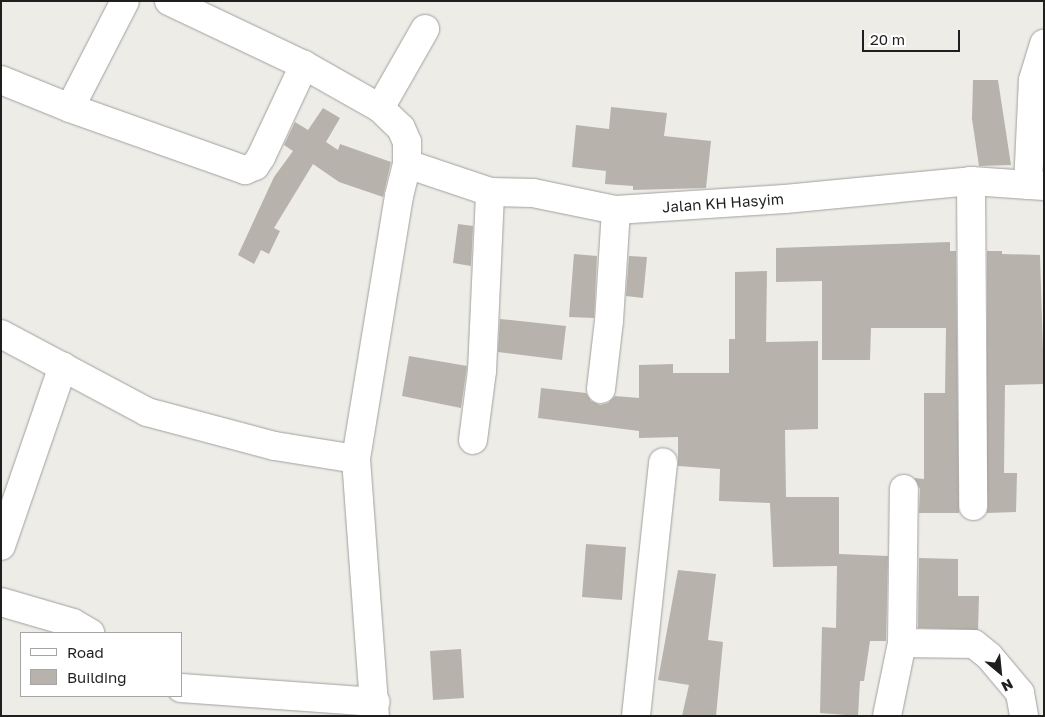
<!DOCTYPE html>
<html>
<head>
<meta charset="utf-8">
<style>
  body { margin:0 }
  #map { position:relative; width:1045px; height:717px; overflow:hidden; background:#eeece6; font-family:"Golos Text",sans-serif }
  div>[style] { position:absolute }
  [style*='--x'] { left:calc(var(--x)*1px); top:calc(var(--y)*1px); width:calc(var(--w)*1px); rotate:calc(var(--a)*1deg) }
  .building>* { inset:0; background:#b7b2ac }
  .roads { filter:drop-shadow(0 0 1px #a0a0a0) drop-shadow(0 0 1px #a0a0a0) }
  .minor>* { height:28px; margin:-14px; padding:0 14px; transform-origin:14px; border-radius:14px; background:#fff }
  span { translate:-50% -50%; white-space:nowrap; text-align:center; line-height:1.15; -webkit-text-stroke:4px #fff; paint-order:stroke }
  .street-label { font-size:15px; color:#1f1f1f }
  .frame { position:absolute; inset:0; border:2px solid #1f1f1f; pointer-events:none }
  .legend { position:absolute; left:20px; top:632px; width:162px; height:65px; box-sizing:border-box; background:#fff; border:1px solid #a5a5a5; margin:0; padding:6px 9px; list-style:none; font-size:15px; color:#1f1f1f }
  .legend li { display:flex; align-items:center; gap:10px; height:25px }
  .legend b { width:25px; border:1px solid #a5a5a5 }
  .north { position:absolute; left:975px; top:647px; width:50px; height:50px; -webkit-text-stroke:4px #fff; paint-order:stroke; rotate:152deg; font-size:14px; font-weight:700; line-height:20px; text-align:center; color:#1f1f1f }
  .north::after { content:''; display:block; margin:auto; width:18px; height:22px; background:#1f1f1f; clip-path:polygon(50% 0,100% 100%,50% 72%,0 100%) }
  .scale { position:absolute; left:862px; top:30px; width:98px; height:22px; box-sizing:border-box; border:2px solid #1f1f1f; border-top:0; padding-left:6px; font-size:15px; line-height:18px; white-space:nowrap; color:#1f1f1f; -webkit-text-stroke:4px #fff; paint-order:stroke }
</style>
</head>
<body>
<div id="map">
  <div class="building">
    <i style="clip-path:polygon(973px 80px,998px 80px,1011px 165px,979px 166px,972px 119px)"></i>
    <i style="clip-path:polygon(611px 107px,667px 113px,664px 136px,711px 141px,706px 188px,633px 190px,633px 186px,605px 184px,606px 171px,572px 167px,576px 125px,609px 129px)"></i>
    <i style="clip-path:polygon(323px 108px,340px 118px,326px 142px,338px 150px,340px 144px,391px 162px,383px 197px,339px 182px,313px 164px,274px 228px,280px 231px,269px 254px,261px 250px,254px 264px,238px 255px,274px 177px,293px 151px,284px 145px,295px 122px,308px 130px)"></i>
    <i style="clip-path:polygon(458px 224px,473px 226px,471px 266px,453px 263px)"></i>
    <i style="clip-path:polygon(950px 242px,950px 251px,956px 251px,959px 513px,919px 513px,920px 489px,914px 478px,924px 479px,924px 393px,945px 393px,946px 328px,871px 328px,870px 360px,822px 360px,822px 281px,776px 282px,776px 248px)"></i>
    <i style="clip-path:polygon(987px 251px,1002px 251px,1002px 254px,1040px 255px,1044px 384px,1005px 385px,1004px 473px,1017px 473px,1016px 512px,987px 513px)"></i>
    <i style="clip-path:polygon(574px 254px,597px 256px,594px 318px,569px 317px)"></i>
    <i style="clip-path:polygon(629px 256px,647px 257px,643px 298px,626px 296px)"></i>
    <i style="clip-path:polygon(767px 271px,766px 342px,818px 341px,818px 429px,785px 430px,786px 497px,839px 497px,839px 554px,888px 556px,886px 641px,870px 641px,864px 681px,860px 681px,858px 716px,820px 713px,822px 627px,836px 628px,837px 566px,773px 567px,770px 503px,719px 501px,720px 469px,678px 466px,678px 437px,639px 438px,639px 431px,538px 418px,541px 388px,586px 393px,591px 401px,600px 405px,608px 403px,615px 396px,639px 398px,639px 365px,673px 364px,673px 373px,729px 373px,729px 339px,735px 339px,735px 272px)"></i>
    <i style="clip-path:polygon(500px 319px,566px 326px,562px 360px,498px 352px)"></i>
    <i style="clip-path:polygon(409px 356px,467px 366px,461px 408px,402px 396px)"></i>
    <i style="clip-path:polygon(586px 544px,626px 547px,622px 600px,582px 597px)"></i>
    <i style="clip-path:polygon(919px 558px,958px 559px,958px 596px,979px 596px,978px 630px,918px 628px)"></i>
    <i style="clip-path:polygon(678px 570px,716px 574px,708px 640px,723px 642px,716px 716px,682px 716px,689px 685px,658px 680px)"></i>
    <i style="clip-path:polygon(461px 649px,464px 698px,433px 700px,430px 651px)"></i>
  </div>
  <div class="roads">
    <div class="minor">
      <i style="--x:169;--y:1;--w:149;--a:25.4"></i>
      <i style="--x:304;--y:65;--w:87;--a:29.5"></i>
      <i style="--x:380;--y:108;--w:29;--a:44"></i>
      <i style="--x:401;--y:128;--w:15;--a:67"></i>
      <i style="--x:407;--y:142;--w:22;--a:90"></i>
      <i style="--x:407;--y:164;--w:33;--a:104"></i>
      <i style="--x:399;--y:196;--w:266;--a:99.3"></i>
      <i style="--x:356;--y:459;--w:258;--a:85.8"></i>
      <i style="--x:1;--y:80;--w:74;--a:22.1"></i>
      <i style="--x:70;--y:108;--w:186;--a:19.5"></i>
      <i style="--x:245;--y:170;--w:11;--a:-22"></i>
      <i style="--x:255;--y:166;--w:11;--a:-56"></i>
      <i style="--x:261;--y:157;--w:102;--a:-64.9"></i>
      <i style="--x:70;--y:108;--w:120;--a:-62.8"></i>
      <i style="--x:380;--y:108;--w:91;--a:-60.3"></i>
      <i style="--x:407;--y:164;--w:88;--a:18.6"></i>
      <i style="--x:490;--y:192;--w:43;--a:1.3"></i>
      <i style="--x:533;--y:193;--w:85;--a:11.6"></i>
      <i style="--x:616;--y:210;--w:169;--a:-3.7"></i>
      <i style="--x:785;--y:199;--w:187;--a:-5.5"></i>
      <i style="--x:971;--y:181;--w:73;--a:3.9"></i>
      <i style="--x:971;--y:181;--w:325;--a:89.6"></i>
      <i style="--x:1028;--y:185;--w:105;--a:-87.3"></i>
      <i style="--x:1033;--y:80;--w:38;--a:-73"></i>
      <i style="--x:1;--y:334;--w:166;--a:28.1"></i>
      <i style="--x:147;--y:412;--w:132;--a:14.9"></i>
      <i style="--x:275;--y:446;--w:82;--a:9.1"></i>
      <i style="--x:601;--y:389;--w:68;--a:-83.3"></i>
      <i style="--x:609;--y:321;--w:111;--a:-86.4"></i>
      <i style="--x:473;--y:440;--w:70;--a:-82.6"></i>
      <i style="--x:482;--y:371;--w:179;--a:-87.4"></i>
      <i style="--x:1;--y:546;--w:190;--a:-71"></i>
      <i style="--x:1;--y:602;--w:75;--a:16.3"></i>
      <i style="--x:73;--y:623;--w:20;--a:30"></i>
      <i style="--x:902;--y:643;--w:72;--a:0.8"></i>
      <i style="--x:974;--y:644;--w:19;--a:39"></i>
      <i style="--x:989;--y:656;--w:48;--a:50"></i>
      <i style="--x:1020;--y:693;--w:23;--a:80"></i>
      <i style="--x:181;--y:688;--w:195;--a:4.1"></i>
      <i style="--x:636;--y:716;--w:255;--a:-83.9"></i>
      <i style="--x:887;--y:716;--w:75;--a:-78.4"></i>
      <i style="--x:902;--y:643;--w:154;--a:-89.3"></i>
    </div>
  </div>
  <div class="street-label">
    <span style="left:723px;top:203px;rotate:-4deg">Jalan KH Hasyim</span>
  </div>
  <div class="frame"></div>
  <ul class="legend">
  <li><b style="height:6px;background:#fff"></b>Road</li>
  <li><b style="height:14px;background:#b7b2ac"></b>Building</li>
  </ul>
  <div class="north">N</div>
  <div class="scale">20 m</div>
</div>
</body>
</html>
